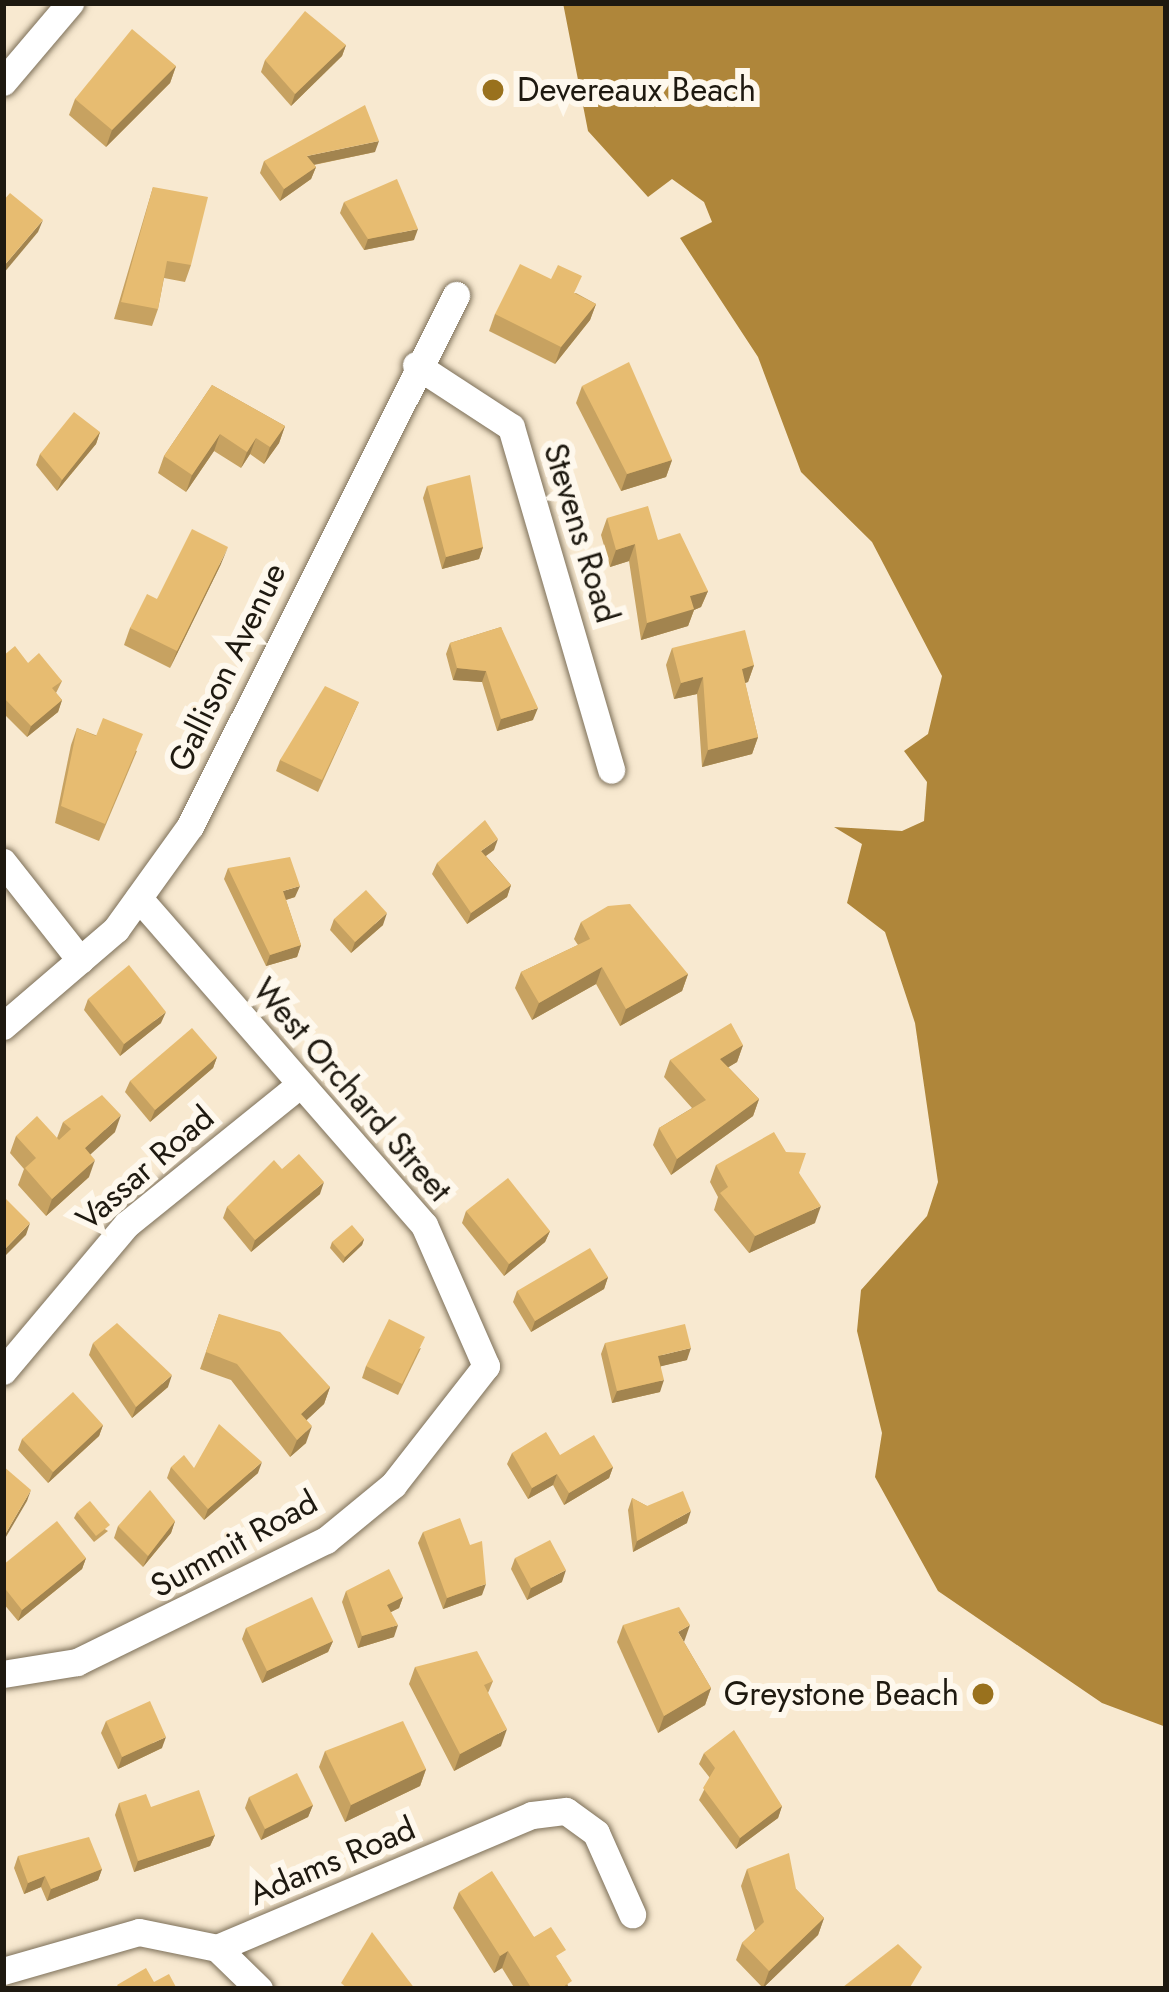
<!DOCTYPE html>
<html>
<head>
<meta charset="utf-8">
<style>
  body { margin:0 }
  #map { position:relative; width:1169px; height:1992px; overflow:hidden; background:#f8e9d0; font-family:Jost,sans-serif }
  div>[style] { position:absolute }
  [style*='--x'] { left:calc(var(--x)*1px); top:calc(var(--y)*1px); width:calc(var(--w)*1px); rotate:calc(var(--a)*1deg) }
  .water>* { inset:0; background:#af863a }
  .roads { filter:drop-shadow(0 0 3px #7c6f58) drop-shadow(0 0 3px #7c6f58) }
  .minor>* { height:27px; margin:-13.5px; padding:0 13.5px; transform-origin:13.5px; border-radius:13.5px; background:#fff }
  .wall>* { inset:0; background:#c7a261 }
  .shaded-wall>* { inset:0; background:#a2844f }
  .building>* { inset:0; background:#e7bc71 }
  .dots>* { width:33px; height:33px; translate:-50% -50%; box-sizing:border-box; border:6px solid #fef8ed; border-radius:50% }
  span { translate:-50% -50%; white-space:nowrap; text-align:center; line-height:1.15; -webkit-text-stroke:12px #fef8ed; paint-order:stroke }
  .poi-label { font-size:33px; color:#1e1910 }
  .left { translate:0 -50%; text-align:left }
  .right { translate:-100% -50%; text-align:right }
  .street-label { font-size:33px; color:#1e1910 }
  .frame { position:absolute; inset:0; border:6px solid #1e1910; pointer-events:none }
</style>
</head>
<body>
<div id="map">
  <div class="water">
    <i style="clip-path:polygon(563px 3px,1166px 3px,1166px 1727px,1102px 1703px,938px 1591px,875px 1477px,882px 1433px,857px 1331px,861px 1290px,927px 1216px,938px 1182px,915px 1023px,885px 932px,847px 903px,862px 844px,834px 827px,902px 831px,924px 821px,927px 782px,904px 751px,928px 734px,942px 676px,872px 542px,801px 472px,758px 357px,680px 238px,712px 222px,704px 202px,672px 179px,648px 197px,588px 131px)"></i>
  </div>
  <div class="roads">
    <div class="minor">
      <i style="--x:3;--y:82;--w:104;--a:-49.7"></i>
      <i style="--x:416;--y:365;--w:113;--a:33.1"></i>
      <i style="--x:511;--y:427;--w:357;--a:73.7"></i>
      <i style="--x:3;--y:862;--w:125;--a:51.8"></i>
      <i style="--x:3;--y:1026;--w:149;--a:-40.6"></i>
      <i style="--x:116;--y:929;--w:127;--a:-54.3"></i>
      <i style="--x:190;--y:826;--w:594;--a:-63.39"></i>
      <i style="--x:3;--y:1371;--w:192;--a:-49.9"></i>
      <i style="--x:127;--y:1224;--w:221;--a:-38.9"></i>
      <i style="--x:3;--y:1674;--w:75;--a:-9.2"></i>
      <i style="--x:77;--y:1662;--w:277;--a:-26.1"></i>
      <i style="--x:326;--y:1540;--w:87;--a:-39.4"></i>
      <i style="--x:393;--y:1485;--w:151;--a:-52"></i>
      <i style="--x:486;--y:1366;--w:154;--a:-113.7"></i>
      <i style="--x:424;--y:1225;--w:434;--a:-131.1"></i>
      <i style="--x:217;--y:1948;--w:59;--a:44.3"></i>
      <i style="--x:3;--y:1971;--w:141;--a:-16"></i>
      <i style="--x:139;--y:1932;--w:80;--a:11.6"></i>
      <i style="--x:217;--y:1948;--w:342;--a:-22.9"></i>
      <i style="--x:532;--y:1815;--w:34;--a:-7"></i>
      <i style="--x:566;--y:1811;--w:37;--a:36"></i>
      <i style="--x:596;--y:1833;--w:89;--a:66"></i>
    </div>
  </div>
  <div class="wall">
    <i style="clip-path:polygon(346px 45px,342px 56px,291px 106px,261px 72px,265px 60px)"></i>
    <i style="clip-path:polygon(176px 66px,170px 83px,106px 147px,69px 115px,75px 99px)"></i>
    <i style="clip-path:polygon(375px 152px,314px 165px,316px 167px,311px 179px,280px 201px,260px 173px,264px 161px)"></i>
    <i style="clip-path:polygon(153px 187px,191px 265px,185px 282px,164px 278px,158px 309px,152px 326px,114px 319px)"></i>
    <i style="clip-path:polygon(344px 202px,414px 240px,364px 250px,340px 213px)"></i>
    <i style="clip-path:polygon(576px 293px,596px 304px,590px 320px,555px 364px,489px 331px,495px 314px)"></i>
    <i style="clip-path:polygon(212px 385px,285px 426px,279px 443px,264px 464px,250px 454px,241px 468px,214px 451px,186px 492px,158px 473px,164px 456px)"></i>
    <i style="clip-path:polygon(582px 386px,672px 460px,666px 477px,621px 491px,576px 403px)"></i>
    <i style="clip-path:polygon(100px 432px,96px 444px,57px 491px,36px 465px,40px 454px)"></i>
    <i style="clip-path:polygon(427px 486px,483px 547px,479px 559px,442px 569px,423px 498px)"></i>
    <i style="clip-path:polygon(607px 518px,658px 540px,708px 591px,701px 607px,694px 610px,688px 626px,641px 640px,629px 561px,610px 567px,601px 535px)"></i>
    <i style="clip-path:polygon(221px 564px,170px 668px,124px 645px,130px 628px,157px 599px)"></i>
    <i style="clip-path:polygon(501px 627px,533px 720px,497px 731px,482px 682px,453px 680px,446px 654px,450px 643px)"></i>
    <i style="clip-path:polygon(672px 648px,754px 665px,748px 682px,745px 683px,758px 737px,752px 754px,702px 767px,697px 694px,674px 699px,666px 665px)"></i>
    <i style="clip-path:polygon(3px 656px,28px 663px,62px 681px,56px 693px,62px 700px,58px 712px,27px 737px,3px 713px)"></i>
    <i style="clip-path:polygon(359px 702px,318px 792px,276px 771px,280px 760px)"></i>
    <i style="clip-path:polygon(77px 728px,137px 751px,99px 841px,55px 823px,71px 745px)"></i>
    <i style="clip-path:polygon(494px 850px,486px 856px,511px 885px,507px 897px,467px 924px,432px 874px,437px 863px)"></i>
    <i style="clip-path:polygon(228px 868px,295px 897px,286px 900px,301px 945px,297px 957px,266px 966px,224px 879px)"></i>
    <i style="clip-path:polygon(334px 919px,383px 925px,351px 953px,330px 930px)"></i>
    <i style="clip-path:polygon(581px 922px,688px 974px,682px 991px,620px 1026px,596px 984px,532px 1020px,515px 988px,521px 972px,578px 945px,574px 939px)"></i>
    <i style="clip-path:polygon(88px 999px,161px 1023px,120px 1056px,84px 1010px)"></i>
    <i style="clip-path:polygon(743px 1045px,737px 1062px,728px 1067px,759px 1099px,753px 1116px,671px 1175px,653px 1145px,659px 1128px,692px 1108px,664px 1077px,670px 1060px)"></i>
    <i style="clip-path:polygon(217px 1057px,213px 1068px,150px 1122px,125px 1092px,130px 1081px)"></i>
    <i style="clip-path:polygon(63px 1122px,115px 1132px,90px 1154px,89px 1177px,46px 1216px,18px 1185px,24px 1169px,10px 1153px,16px 1136px,57px 1138px)"></i>
    <i style="clip-path:polygon(716px 1165px,799px 1173px,815px 1223px,749px 1253px,714px 1210px,718px 1197px,710px 1182px)"></i>
    <i style="clip-path:polygon(282px 1169px,320px 1194px,251px 1252px,223px 1218px,227px 1207px)"></i>
    <i style="clip-path:polygon(466px 1211px,550px 1231px,545px 1242px,504px 1276px,462px 1223px)"></i>
    <i style="clip-path:polygon(364px 1239px,362px 1245px,343px 1263px,330px 1248px,332px 1242px)"></i>
    <i style="clip-path:polygon(608px 1277px,604px 1289px,531px 1332px,513px 1302px,517px 1291px)"></i>
    <i style="clip-path:polygon(219px 1314px,330px 1387px,324px 1404px,306px 1420px,306px 1443px,290px 1457px,231px 1380px,200px 1369px)"></i>
    <i style="clip-path:polygon(93px 1343px,168px 1387px,132px 1418px,89px 1355px)"></i>
    <i style="clip-path:polygon(605px 1343px,687px 1360px,661px 1366px,660px 1392px,612px 1403px,601px 1354px)"></i>
    <i style="clip-path:polygon(421px 1348px,398px 1395px,362px 1378px,366px 1366px)"></i>
    <i style="clip-path:polygon(103px 1425px,99px 1436px,48px 1483px,18px 1450px,22px 1439px)"></i>
    <i style="clip-path:polygon(512px 1453px,560px 1455px,613px 1467px,609px 1478px,564px 1505px,553px 1485px,528px 1499px,507px 1464px)"></i>
    <i style="clip-path:polygon(171px 1467px,194px 1468px,258px 1473px,204px 1520px,167px 1478px)"></i>
    <i style="clip-path:polygon(632px 1498px,647px 1506px,687px 1523px,633px 1552px,628px 1510px)"></i>
    <i style="clip-path:polygon(77px 1512px,108px 1531px,94px 1542px,74px 1518px)"></i>
    <i style="clip-path:polygon(175px 1521px,171px 1533px,143px 1567px,114px 1538px,118px 1526px)"></i>
    <i style="clip-path:polygon(423px 1532px,470px 1545px,482px 1595px,443px 1609px,418px 1543px)"></i>
    <i style="clip-path:polygon(86px 1558px,82px 1569px,18px 1621px,3px 1603px,3px 1565px)"></i>
    <i style="clip-path:polygon(515px 1558px,562px 1582px,527px 1600px,511px 1569px)"></i>
    <i style="clip-path:polygon(346px 1591px,403px 1597px,399px 1608px,391px 1612px,394px 1637px,358px 1648px,342px 1602px)"></i>
    <i style="clip-path:polygon(623px 1625px,684px 1642px,711px 1688px,705px 1705px,658px 1733px,617px 1642px)"></i>
    <i style="clip-path:polygon(246px 1628px,333px 1641px,328px 1652px,262px 1683px,242px 1639px)"></i>
    <i style="clip-path:polygon(415px 1667px,493px 1681px,488px 1693px,501px 1746px,454px 1771px,409px 1684px)"></i>
    <i style="clip-path:polygon(106px 1721px,162px 1748px,118px 1769px,101px 1733px)"></i>
    <i style="clip-path:polygon(325px 1751px,426px 1769px,420px 1786px,345px 1822px,319px 1767px)"></i>
    <i style="clip-path:polygon(704px 1753px,782px 1806px,778px 1818px,736px 1849px,699px 1800px,710px 1778px,699px 1764px)"></i>
    <i style="clip-path:polygon(249px 1797px,313px 1805px,308px 1817px,261px 1840px,245px 1808px)"></i>
    <i style="clip-path:polygon(119px 1803px,151px 1807px,215px 1835px,210px 1846px,134px 1872px,115px 1815px)"></i>
    <i style="clip-path:polygon(18px 1856px,102px 1869px,98px 1880px,47px 1901px,41px 1887px,24px 1894px,14px 1868px)"></i>
    <i style="clip-path:polygon(747px 1869px,796px 1889px,824px 1918px,818px 1935px,763px 1988px,736px 1960px,742px 1943px,755px 1931px,741px 1886px)"></i>
    <i style="clip-path:polygon(459px 1892px,534px 1937px,561px 1964px,569px 1989px,515px 1989px,502px 1968px,494px 1973px,453px 1908px)"></i>
  </div>
  <div class="shaded-wall">
    <i style="clip-path:polygon(346px 45px,342px 56px,291px 106px,295px 94px)"></i>
    <i style="clip-path:polygon(176px 66px,170px 83px,106px 147px,112px 130px)"></i>
    <i style="clip-path:polygon(379px 141px,375px 152px,302px 167px,307px 156px)"></i>
    <i style="clip-path:polygon(316px 167px,311px 179px,280px 201px,284px 189px)"></i>
    <i style="clip-path:polygon(43px 220px,38px 232px,3px 274px,3px 267px)"></i>
    <i style="clip-path:polygon(418px 229px,414px 240px,364px 250px,368px 239px)"></i>
    <i style="clip-path:polygon(596px 304px,590px 320px,555px 364px,561px 347px)"></i>
    <i style="clip-path:polygon(285px 426px,279px 443px,264px 464px,270px 447px)"></i>
    <i style="clip-path:polygon(100px 432px,96px 444px,57px 491px,62px 480px)"></i>
    <i style="clip-path:polygon(220px 434px,214px 451px,186px 492px,192px 475px)"></i>
    <i style="clip-path:polygon(256px 438px,250px 454px,241px 468px,247px 452px)"></i>
    <i style="clip-path:polygon(672px 460px,666px 477px,621px 491px,627px 474px)"></i>
    <i style="clip-path:polygon(635px 544px,629px 561px,610px 567px,616px 550px)"></i>
    <i style="clip-path:polygon(228px 547px,221px 564px,170px 668px,177px 651px)"></i>
    <i style="clip-path:polygon(483px 547px,479px 559px,442px 569px,446px 557px)"></i>
    <i style="clip-path:polygon(708px 591px,701px 607px,694px 610px,688px 626px,641px 640px,647px 623px,690px 596px)"></i>
    <i style="clip-path:polygon(754px 665px,748px 682px,735px 686px,742px 669px)"></i>
    <i style="clip-path:polygon(457px 668px,486px 671px,482px 682px,453px 680px)"></i>
    <i style="clip-path:polygon(703px 677px,697px 694px,674px 699px,681px 683px)"></i>
    <i style="clip-path:polygon(62px 700px,58px 712px,27px 737px,31px 726px)"></i>
    <i style="clip-path:polygon(538px 708px,533px 720px,497px 731px,501px 719px)"></i>
    <i style="clip-path:polygon(758px 737px,752px 754px,702px 767px,708px 750px)"></i>
    <i style="clip-path:polygon(498px 839px,494px 850px,477px 862px,481px 851px)"></i>
    <i style="clip-path:polygon(511px 885px,507px 897px,467px 924px,471px 913px)"></i>
    <i style="clip-path:polygon(300px 886px,295px 897px,279px 902px,283px 891px)"></i>
    <i style="clip-path:polygon(387px 913px,383px 925px,351px 953px,355px 942px)"></i>
    <i style="clip-path:polygon(301px 945px,297px 957px,266px 966px,270px 955px)"></i>
    <i style="clip-path:polygon(602px 967px,596px 984px,532px 1020px,539px 1003px)"></i>
    <i style="clip-path:polygon(688px 974px,682px 991px,620px 1026px,626px 1009px)"></i>
    <i style="clip-path:polygon(166px 1012px,161px 1023px,120px 1056px,124px 1044px)"></i>
    <i style="clip-path:polygon(743px 1045px,737px 1062px,714px 1076px,720px 1059px)"></i>
    <i style="clip-path:polygon(217px 1057px,213px 1068px,150px 1122px,155px 1110px)"></i>
    <i style="clip-path:polygon(759px 1099px,753px 1116px,671px 1175px,677px 1159px)"></i>
    <i style="clip-path:polygon(121px 1115px,115px 1132px,79px 1165px,85px 1148px)"></i>
    <i style="clip-path:polygon(95px 1160px,89px 1177px,46px 1216px,52px 1199px)"></i>
    <i style="clip-path:polygon(324px 1182px,320px 1194px,251px 1252px,255px 1240px)"></i>
    <i style="clip-path:polygon(821px 1206px,815px 1223px,749px 1253px,755px 1236px)"></i>
    <i style="clip-path:polygon(30px 1223px,26px 1235px,3px 1258px,3px 1251px)"></i>
    <i style="clip-path:polygon(550px 1231px,545px 1242px,504px 1276px,509px 1264px)"></i>
    <i style="clip-path:polygon(364px 1239px,362px 1245px,343px 1263px,345px 1257px)"></i>
    <i style="clip-path:polygon(608px 1277px,604px 1289px,531px 1332px,535px 1321px)"></i>
    <i style="clip-path:polygon(691px 1348px,687px 1360px,654px 1368px,658px 1356px)"></i>
    <i style="clip-path:polygon(172px 1375px,168px 1387px,132px 1418px,136px 1407px)"></i>
    <i style="clip-path:polygon(664px 1380px,660px 1392px,612px 1403px,617px 1391px)"></i>
    <i style="clip-path:polygon(330px 1387px,324px 1404px,295px 1431px,301px 1414px)"></i>
    <i style="clip-path:polygon(103px 1425px,99px 1436px,48px 1483px,53px 1472px)"></i>
    <i style="clip-path:polygon(312px 1426px,306px 1443px,290px 1457px,297px 1440px)"></i>
    <i style="clip-path:polygon(262px 1462px,258px 1473px,204px 1520px,208px 1509px)"></i>
    <i style="clip-path:polygon(613px 1467px,609px 1478px,564px 1505px,569px 1493px)"></i>
    <i style="clip-path:polygon(557px 1474px,553px 1485px,528px 1499px,532px 1488px)"></i>
    <i style="clip-path:polygon(31px 1490px,27px 1501px,3px 1542px,3px 1538px)"></i>
    <i style="clip-path:polygon(691px 1511px,687px 1523px,633px 1552px,637px 1541px)"></i>
    <i style="clip-path:polygon(175px 1521px,171px 1533px,143px 1567px,148px 1556px)"></i>
    <i style="clip-path:polygon(86px 1558px,82px 1569px,18px 1621px,22px 1610px)"></i>
    <i style="clip-path:polygon(566px 1570px,562px 1582px,527px 1600px,531px 1588px)"></i>
    <i style="clip-path:polygon(486px 1584px,482px 1595px,443px 1609px,447px 1598px)"></i>
    <i style="clip-path:polygon(403px 1597px,399px 1608px,383px 1616px,387px 1605px)"></i>
    <i style="clip-path:polygon(398px 1625px,394px 1637px,358px 1648px,362px 1636px)"></i>
    <i style="clip-path:polygon(690px 1625px,684px 1642px,678px 1632px)"></i>
    <i style="clip-path:polygon(333px 1641px,328px 1652px,262px 1683px,267px 1671px)"></i>
    <i style="clip-path:polygon(711px 1688px,705px 1705px,658px 1733px,664px 1716px)"></i>
    <i style="clip-path:polygon(507px 1729px,501px 1746px,454px 1771px,460px 1754px)"></i>
    <i style="clip-path:polygon(166px 1737px,162px 1748px,118px 1769px,122px 1757px)"></i>
    <i style="clip-path:polygon(426px 1769px,420px 1786px,345px 1822px,351px 1805px)"></i>
    <i style="clip-path:polygon(313px 1805px,308px 1817px,261px 1840px,265px 1829px)"></i>
    <i style="clip-path:polygon(782px 1806px,778px 1818px,736px 1849px,740px 1838px)"></i>
    <i style="clip-path:polygon(215px 1835px,210px 1846px,134px 1872px,138px 1861px)"></i>
    <i style="clip-path:polygon(102px 1869px,98px 1880px,47px 1901px,51px 1889px)"></i>
    <i style="clip-path:polygon(45px 1876px,41px 1887px,24px 1894px,28px 1883px)"></i>
    <i style="clip-path:polygon(824px 1918px,818px 1935px,763px 1988px,769px 1971px)"></i>
    <i style="clip-path:polygon(508px 1951px,502px 1968px,494px 1973px,500px 1956px)"></i>
  </div>
  <div class="building">
    <i style="clip-path:polygon(305px 11px,346px 45px,295px 94px,265px 60px)"></i>
    <i style="clip-path:polygon(132px 29px,176px 66px,112px 130px,75px 99px)"></i>
    <i style="clip-path:polygon(365px 105px,379px 141px,307px 156px,316px 167px,284px 189px,264px 161px)"></i>
    <i style="clip-path:polygon(397px 179px,418px 229px,368px 239px,344px 202px)"></i>
    <i style="clip-path:polygon(153px 187px,208px 197px,191px 265px,167px 261px,158px 309px,121px 302px)"></i>
    <i style="clip-path:polygon(10px 193px,43px 220px,3px 267px,3px 201px)"></i>
    <i style="clip-path:polygon(520px 264px,551px 279px,558px 265px,582px 276px,574px 293px,596px 304px,561px 347px,495px 314px)"></i>
    <i style="clip-path:polygon(629px 362px,672px 460px,627px 474px,582px 386px)"></i>
    <i style="clip-path:polygon(212px 385px,285px 426px,270px 447px,256px 438px,247px 452px,220px 434px,192px 475px,164px 456px)"></i>
    <i style="clip-path:polygon(74px 412px,100px 432px,62px 480px,40px 454px)"></i>
    <i style="clip-path:polygon(470px 475px,483px 547px,446px 557px,427px 486px)"></i>
    <i style="clip-path:polygon(648px 506px,658px 540px,680px 533px,708px 591px,690px 596px,694px 609px,647px 623px,635px 544px,616px 550px,607px 518px)"></i>
    <i style="clip-path:polygon(192px 529px,228px 547px,177px 651px,130px 628px,147px 594px,157px 599px)"></i>
    <i style="clip-path:polygon(501px 627px,538px 708px,501px 719px,486px 671px,457px 668px,450px 643px)"></i>
    <i style="clip-path:polygon(745px 630px,754px 665px,742px 669px,758px 737px,708px 750px,703px 677px,681px 683px,672px 648px)"></i>
    <i style="clip-path:polygon(15px 646px,28px 663px,39px 653px,62px 681px,52px 688px,62px 700px,31px 726px,3px 697px,3px 656px)"></i>
    <i style="clip-path:polygon(325px 686px,359px 702px,322px 780px,280px 760px)"></i>
    <i style="clip-path:polygon(103px 718px,143px 734px,105px 824px,61px 806px,77px 728px,96px 736px)"></i>
    <i style="clip-path:polygon(485px 820px,498px 839px,481px 851px,511px 885px,471px 913px,437px 863px)"></i>
    <i style="clip-path:polygon(290px 857px,300px 886px,283px 891px,301px 945px,270px 955px,228px 868px)"></i>
    <i style="clip-path:polygon(366px 890px,387px 913px,355px 942px,334px 919px)"></i>
    <i style="clip-path:polygon(630px 904px,688px 974px,626px 1009px,602px 967px,539px 1003px,521px 972px,590px 939px,581px 922px,608px 906px)"></i>
    <i style="clip-path:polygon(129px 965px,166px 1012px,124px 1044px,88px 999px)"></i>
    <i style="clip-path:polygon(731px 1023px,743px 1045px,720px 1059px,759px 1099px,677px 1159px,659px 1128px,706px 1100px,670px 1060px)"></i>
    <i style="clip-path:polygon(192px 1028px,217px 1057px,155px 1110px,130px 1081px)"></i>
    <i style="clip-path:polygon(102px 1095px,121px 1115px,85px 1148px,95px 1160px,52px 1199px,25px 1168px,36px 1158px,16px 1136px,37px 1116px,59px 1140px,71px 1129px,63px 1122px)"></i>
    <i style="clip-path:polygon(774px 1132px,786px 1152px,806px 1153px,799px 1173px,821px 1206px,755px 1236px,720px 1193px,728px 1187px,716px 1165px)"></i>
    <i style="clip-path:polygon(299px 1154px,324px 1182px,255px 1240px,227px 1207px,274px 1160px,282px 1169px)"></i>
    <i style="clip-path:polygon(508px 1178px,550px 1231px,509px 1264px,466px 1211px)"></i>
    <i style="clip-path:polygon(5px 1198px,30px 1223px,3px 1251px,3px 1200px)"></i>
    <i style="clip-path:polygon(352px 1225px,364px 1239px,345px 1257px,332px 1242px)"></i>
    <i style="clip-path:polygon(590px 1248px,608px 1277px,535px 1321px,517px 1291px)"></i>
    <i style="clip-path:polygon(219px 1314px,280px 1332px,330px 1387px,301px 1414px,312px 1426px,297px 1440px,237px 1364px,206px 1352px)"></i>
    <i style="clip-path:polygon(389px 1319px,425px 1337px,402px 1384px,366px 1366px)"></i>
    <i style="clip-path:polygon(117px 1323px,172px 1375px,136px 1407px,93px 1343px)"></i>
    <i style="clip-path:polygon(685px 1324px,691px 1348px,658px 1356px,664px 1380px,617px 1391px,605px 1343px)"></i>
    <i style="clip-path:polygon(73px 1392px,103px 1425px,53px 1472px,22px 1439px)"></i>
    <i style="clip-path:polygon(219px 1424px,262px 1462px,208px 1509px,171px 1467px,184px 1455px,194px 1468px)"></i>
    <i style="clip-path:polygon(546px 1432px,560px 1455px,594px 1435px,613px 1467px,569px 1493px,557px 1474px,532px 1488px,512px 1453px)"></i>
    <i style="clip-path:polygon(3px 1466px,31px 1490px,3px 1538px)"></i>
    <i style="clip-path:polygon(150px 1490px,175px 1521px,148px 1556px,118px 1526px)"></i>
    <i style="clip-path:polygon(683px 1491px,691px 1511px,637px 1541px,632px 1498px,647px 1506px)"></i>
    <i style="clip-path:polygon(90px 1501px,110px 1525px,96px 1536px,77px 1512px)"></i>
    <i style="clip-path:polygon(460px 1518px,470px 1545px,482px 1541px,486px 1584px,447px 1598px,423px 1532px)"></i>
    <i style="clip-path:polygon(57px 1521px,86px 1558px,22px 1610px,3px 1586px,3px 1565px)"></i>
    <i style="clip-path:polygon(550px 1540px,566px 1570px,531px 1588px,515px 1558px)"></i>
    <i style="clip-path:polygon(389px 1569px,403px 1597px,387px 1605px,398px 1625px,362px 1636px,346px 1591px)"></i>
    <i style="clip-path:polygon(312px 1597px,333px 1641px,267px 1671px,246px 1628px)"></i>
    <i style="clip-path:polygon(679px 1607px,690px 1625px,678px 1632px,711px 1688px,664px 1716px,623px 1625px)"></i>
    <i style="clip-path:polygon(477px 1651px,493px 1681px,484px 1685px,507px 1729px,460px 1754px,415px 1667px)"></i>
    <i style="clip-path:polygon(150px 1701px,166px 1737px,122px 1757px,106px 1721px)"></i>
    <i style="clip-path:polygon(403px 1721px,426px 1769px,351px 1805px,325px 1751px)"></i>
    <i style="clip-path:polygon(734px 1730px,782px 1806px,740px 1838px,703px 1788px,715px 1768px,704px 1753px)"></i>
    <i style="clip-path:polygon(297px 1773px,313px 1805px,265px 1829px,249px 1797px)"></i>
    <i style="clip-path:polygon(199px 1790px,215px 1835px,138px 1861px,119px 1803px,146px 1794px,151px 1807px)"></i>
    <i style="clip-path:polygon(89px 1837px,102px 1869px,51px 1889px,45px 1876px,28px 1883px,18px 1856px)"></i>
    <i style="clip-path:polygon(789px 1853px,796px 1889px,824px 1918px,769px 1971px,742px 1943px,764px 1922px,747px 1869px)"></i>
    <i style="clip-path:polygon(492px 1871px,534px 1937px,551px 1927px,566px 1950px,556px 1956px,572px 1981px,560px 1989px,532px 1989px,508px 1951px,500px 1956px,459px 1892px)"></i>
    <i style="clip-path:polygon(372px 1932px,415px 1989px,348px 1989px,341px 1983px)"></i>
    <i style="clip-path:polygon(898px 1944px,922px 1967px,909px 1989px,845px 1989px,843px 1987px)"></i>
    <i style="clip-path:polygon(146px 1968px,154px 1982px,169px 1974px,177px 1989px,120px 1989px,117px 1985px)"></i>
  </div>
  <div class="dots">
    <i style="left:493px;top:90px;background:#99711d"></i>
    <i style="left:983px;top:1694px;background:#99711d"></i>
  </div>
  <div class="poi-label">
    <span class="left" style="left:517px;top:90px">Devereaux Beach</span>
    <span class="right" style="left:959px;top:1694px">Greystone Beach</span>
  </div>
  <div class="street-label">
    <span style="left:581px;top:533px;rotate:73deg">Stevens Road</span>
    <span style="left:227px;top:667px;rotate:-64deg">Gallison Avenue</span>
    <span style="left:352px;top:1090px;rotate:49deg">West Orchard Street</span>
    <span style="left:145px;top:1168px;rotate:-41deg">Vassar Road</span>
    <span style="left:234px;top:1544px;rotate:-29deg">Summit Road</span>
    <span style="left:332px;top:1861px;rotate:-23deg">Adams Road</span>
  </div>
  <div class="frame"></div>
</div>
</body>
</html>
